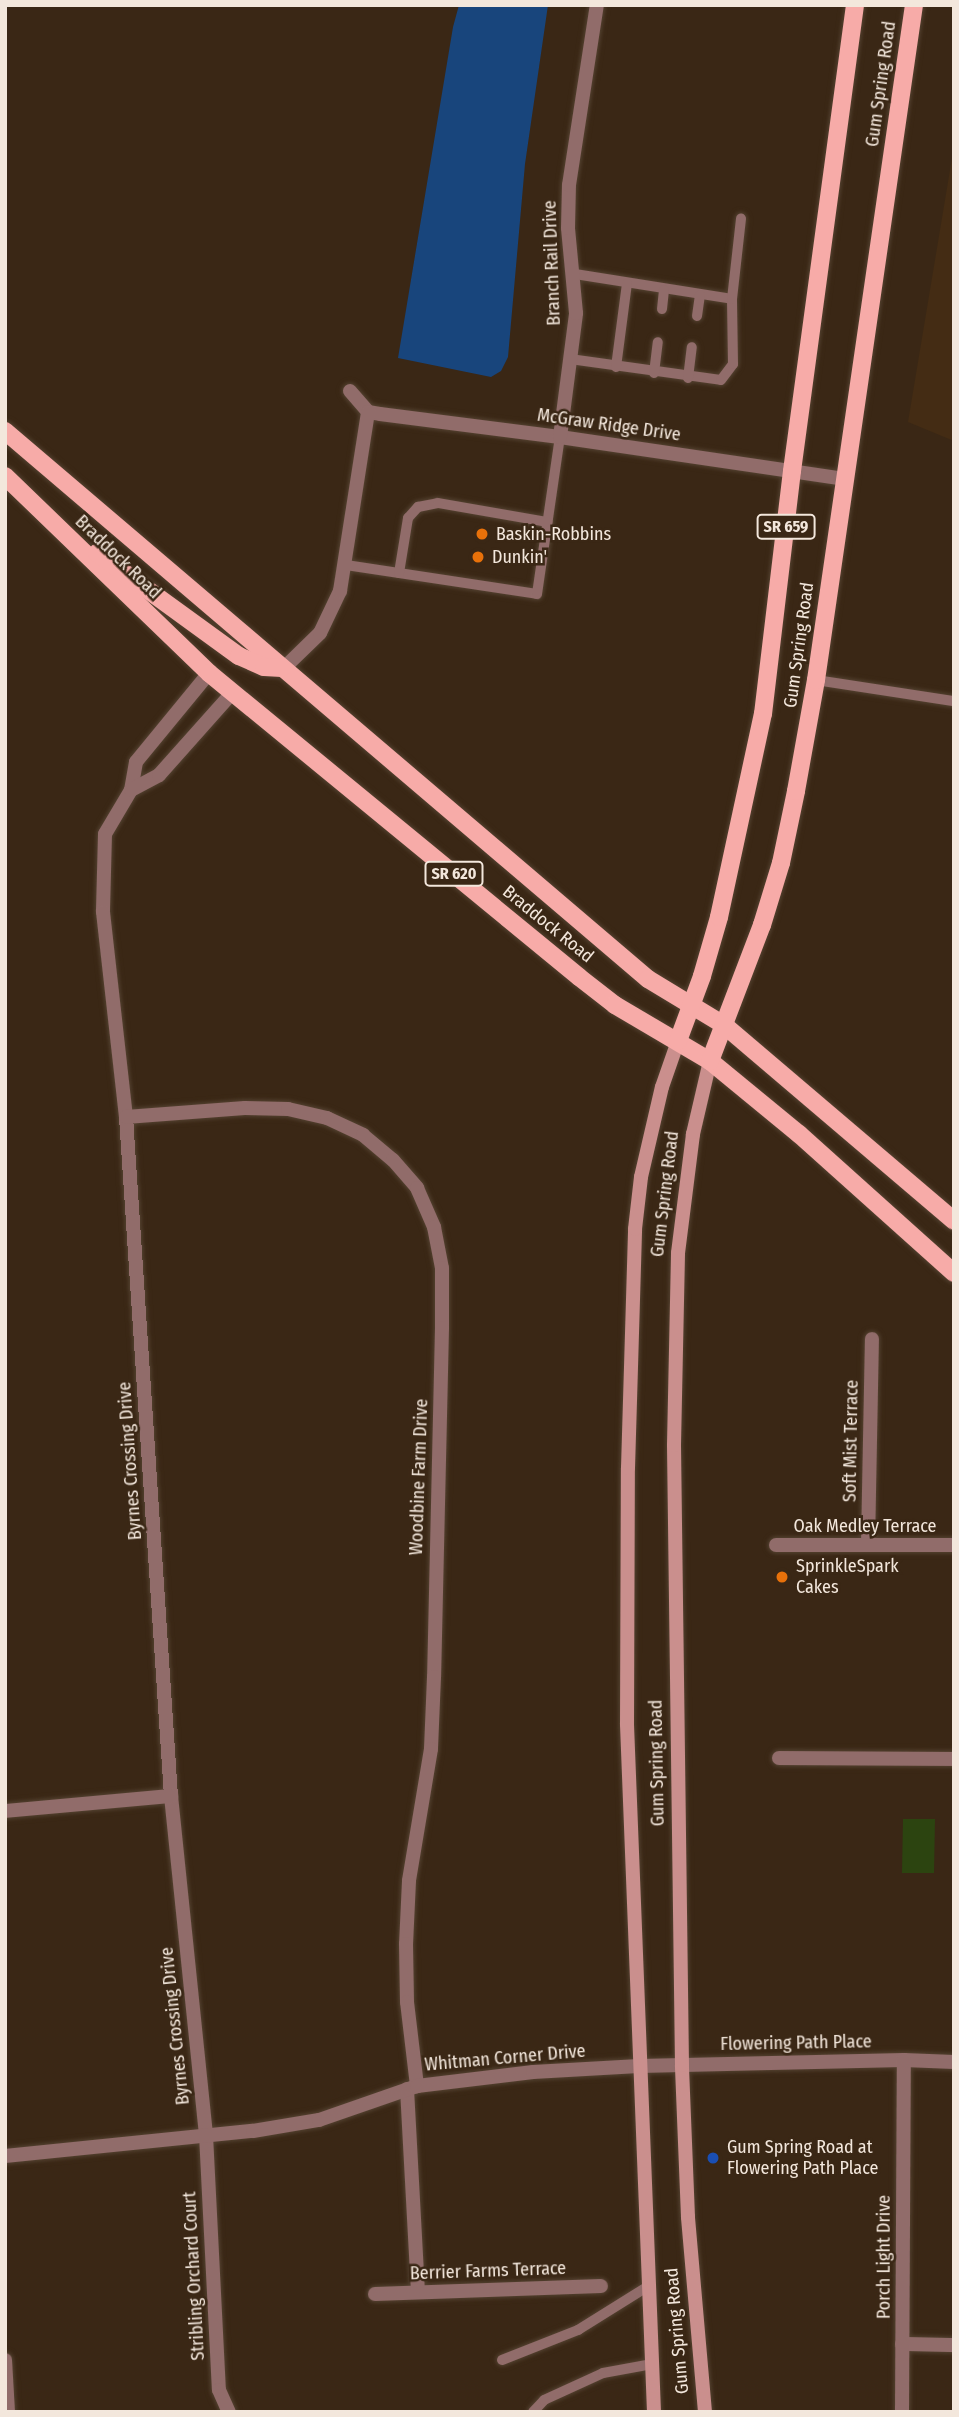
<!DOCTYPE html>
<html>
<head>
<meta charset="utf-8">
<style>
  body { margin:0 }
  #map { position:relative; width:959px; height:2417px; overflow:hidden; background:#3a2715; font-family:"Fira Sans Condensed",sans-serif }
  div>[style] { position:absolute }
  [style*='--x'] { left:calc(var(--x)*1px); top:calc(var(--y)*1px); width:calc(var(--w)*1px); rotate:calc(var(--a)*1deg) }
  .built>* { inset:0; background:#442c14 }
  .green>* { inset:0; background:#2c4410 }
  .water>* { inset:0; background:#18457c }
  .roads { filter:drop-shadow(0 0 2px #544231) drop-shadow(0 0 2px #544231) }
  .service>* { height:10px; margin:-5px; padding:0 5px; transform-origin:5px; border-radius:5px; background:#916c6a }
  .minor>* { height:14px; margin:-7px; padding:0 7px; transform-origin:7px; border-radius:7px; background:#916c6a }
  .secondary>* { height:14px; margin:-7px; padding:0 7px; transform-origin:7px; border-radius:7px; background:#ca8f8d }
  .primary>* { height:18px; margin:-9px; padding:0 9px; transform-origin:9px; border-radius:9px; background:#f7aba8 }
  .dots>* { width:19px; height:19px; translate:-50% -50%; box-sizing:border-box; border:4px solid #3a2715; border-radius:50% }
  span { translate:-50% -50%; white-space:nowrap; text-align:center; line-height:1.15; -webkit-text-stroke:5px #3a2715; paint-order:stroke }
  .shield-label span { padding:2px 5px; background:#3a2715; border:2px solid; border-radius:5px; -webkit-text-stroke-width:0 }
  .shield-label { font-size:16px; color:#f3e7dc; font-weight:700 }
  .street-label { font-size:18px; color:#f3e7dc }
  .poi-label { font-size:18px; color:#f3e7dc }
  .left { translate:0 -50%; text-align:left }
  .frame { position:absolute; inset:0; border:7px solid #f3e7dc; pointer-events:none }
</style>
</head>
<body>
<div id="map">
  <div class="built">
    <i style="clip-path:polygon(952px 158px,954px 158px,954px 441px,908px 422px)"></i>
  </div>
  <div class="green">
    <i style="clip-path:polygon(903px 1819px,935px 1819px,934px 1873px,902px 1873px)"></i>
  </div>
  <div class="water">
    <i style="clip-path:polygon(459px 5px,548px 5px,525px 164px,508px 357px,501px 371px,491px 377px,398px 358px,453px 27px)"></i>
  </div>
  <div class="roads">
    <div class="service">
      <i style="--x:575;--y:274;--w:159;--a:9"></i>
      <i style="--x:662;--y:309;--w:19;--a:-84"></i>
      <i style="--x:697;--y:316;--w:21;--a:-82"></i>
      <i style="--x:570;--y:359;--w:152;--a:7.9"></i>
      <i style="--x:721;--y:380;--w:20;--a:-53"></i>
      <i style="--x:733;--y:364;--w:65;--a:-90.9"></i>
      <i style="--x:732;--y:299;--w:81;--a:-83.6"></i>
      <i style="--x:616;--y:367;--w:84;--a:-82.5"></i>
      <i style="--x:654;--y:373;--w:31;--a:-83"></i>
      <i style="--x:688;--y:378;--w:31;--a:-83"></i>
      <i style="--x:346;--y:565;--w:193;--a:8.6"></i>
      <i style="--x:537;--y:594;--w:159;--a:-81.7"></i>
      <i style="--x:399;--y:573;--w:56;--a:-80.7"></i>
      <i style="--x:408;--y:518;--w:15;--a:-48"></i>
      <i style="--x:418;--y:507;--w:20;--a:-11"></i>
      <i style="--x:438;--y:503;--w:111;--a:9.9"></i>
      <i style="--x:816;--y:680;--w:140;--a:8.7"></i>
      <i style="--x:502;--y:2360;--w:82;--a:-21.5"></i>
      <i style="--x:578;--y:2330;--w:85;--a:-32"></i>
      <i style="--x:533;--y:2412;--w:16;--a:-47"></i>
      <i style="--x:544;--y:2400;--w:65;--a:-24.6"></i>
      <i style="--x:603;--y:2373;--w:50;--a:-10.4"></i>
    </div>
    <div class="minor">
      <i style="--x:350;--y:391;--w:28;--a:49"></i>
      <i style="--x:368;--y:412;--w:12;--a:9"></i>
      <i style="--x:380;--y:414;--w:181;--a:7.3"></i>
      <i style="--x:560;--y:437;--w:287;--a:8.4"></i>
      <i style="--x:560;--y:437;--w:125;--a:-82.6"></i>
      <i style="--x:576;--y:313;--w:85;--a:-95.4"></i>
      <i style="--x:568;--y:228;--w:43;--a:-88.7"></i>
      <i style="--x:569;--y:185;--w:182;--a:-81.2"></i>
      <i style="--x:284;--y:668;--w:50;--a:-44.2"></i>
      <i style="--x:320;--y:633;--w:47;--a:-64.5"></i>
      <i style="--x:340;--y:591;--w:181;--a:-81.1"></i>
      <i style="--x:209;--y:673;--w:115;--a:129.4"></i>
      <i style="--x:136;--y:762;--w:28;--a:100"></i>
      <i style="--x:131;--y:790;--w:51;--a:120.6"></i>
      <i style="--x:105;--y:834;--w:78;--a:91.5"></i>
      <i style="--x:103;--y:912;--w:206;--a:83.6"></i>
      <i style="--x:126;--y:1117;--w:680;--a:86.21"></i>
      <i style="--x:171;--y:1796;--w:341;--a:84.1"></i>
      <i style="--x:206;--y:2135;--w:255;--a:87.1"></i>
      <i style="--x:219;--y:2390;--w:24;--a:66"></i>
      <i style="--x:131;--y:790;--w:32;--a:-28"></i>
      <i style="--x:159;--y:775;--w:111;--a:-48.3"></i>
      <i style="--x:126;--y:1117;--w:119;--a:-4.3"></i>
      <i style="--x:245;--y:1108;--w:43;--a:1.3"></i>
      <i style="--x:288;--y:1109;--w:40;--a:13"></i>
      <i style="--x:327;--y:1118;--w:40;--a:25"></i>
      <i style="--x:363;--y:1135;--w:39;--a:40"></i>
      <i style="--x:393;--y:1160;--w:37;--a:49"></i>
      <i style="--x:417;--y:1188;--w:43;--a:66.4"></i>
      <i style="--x:434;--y:1227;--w:42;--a:79"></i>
      <i style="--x:442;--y:1268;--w:60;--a:90"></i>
      <i style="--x:442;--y:1328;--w:349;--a:91.3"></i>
      <i style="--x:434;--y:1677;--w:72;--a:92.4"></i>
      <i style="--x:431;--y:1749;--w:134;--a:99.5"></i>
      <i style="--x:409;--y:1881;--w:63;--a:92.7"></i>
      <i style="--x:406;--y:1944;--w:58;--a:89"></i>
      <i style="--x:407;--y:2002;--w:85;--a:83.2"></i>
      <i style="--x:868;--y:1544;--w:205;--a:-88.9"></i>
      <i style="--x:776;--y:1545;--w:178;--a:0"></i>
      <i style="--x:779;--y:1758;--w:175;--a:0.3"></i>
      <i style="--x:5;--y:1811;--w:167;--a:-5.2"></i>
      <i style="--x:407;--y:2089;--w:203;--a:86.9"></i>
      <i style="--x:5;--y:2156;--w:249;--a:-5.8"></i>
      <i style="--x:253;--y:2131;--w:67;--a:-9.5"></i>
      <i style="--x:319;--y:2120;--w:104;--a:-19.1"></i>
      <i style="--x:417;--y:2086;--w:117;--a:-6.9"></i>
      <i style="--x:533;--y:2072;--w:106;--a:-3.2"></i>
      <i style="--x:639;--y:2066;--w:265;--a:-1.3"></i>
      <i style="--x:904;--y:2060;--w:50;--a:2.3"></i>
      <i style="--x:375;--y:2294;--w:226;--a:-2"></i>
      <i style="--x:902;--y:2344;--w:52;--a:1.1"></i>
      <i style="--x:5;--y:2360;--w:52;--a:86.7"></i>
      <i style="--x:902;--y:2412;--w:352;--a:-89.7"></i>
    </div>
    <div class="secondary">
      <i style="--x:654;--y:2412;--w:689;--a:-92.25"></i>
      <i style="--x:627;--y:1724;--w:256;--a:-89.8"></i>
      <i style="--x:628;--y:1468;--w:239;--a:-88.3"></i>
      <i style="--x:635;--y:1229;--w:52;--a:-83.4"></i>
      <i style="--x:641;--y:1177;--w:92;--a:-76.9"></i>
      <i style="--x:662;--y:1087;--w:49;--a:-70.8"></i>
      <i style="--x:705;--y:2412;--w:196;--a:-95"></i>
      <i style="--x:688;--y:2217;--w:152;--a:-92.3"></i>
      <i style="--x:682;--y:2065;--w:620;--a:-90.74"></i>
      <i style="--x:674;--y:1445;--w:192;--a:-88.8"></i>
      <i style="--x:678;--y:1253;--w:120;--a:-82.8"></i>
      <i style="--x:693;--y:1134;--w:75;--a:-76.9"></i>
    </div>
    <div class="primary">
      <i style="--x:5;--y:431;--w:845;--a:40.44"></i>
      <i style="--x:648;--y:979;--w:89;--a:31.2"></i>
      <i style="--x:724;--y:1025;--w:302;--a:40.4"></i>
      <i style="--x:5;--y:476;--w:284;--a:44"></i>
      <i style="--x:209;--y:673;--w:479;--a:39.4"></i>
      <i style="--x:579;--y:977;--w:46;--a:37.9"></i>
      <i style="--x:615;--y:1005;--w:110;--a:30.5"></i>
      <i style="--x:710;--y:1061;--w:115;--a:39.4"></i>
      <i style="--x:799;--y:1134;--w:208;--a:41.9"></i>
      <i style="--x:97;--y:553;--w:175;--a:36"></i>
      <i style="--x:239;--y:656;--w:27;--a:24"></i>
      <i style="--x:264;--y:667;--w:18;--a:3"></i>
      <i style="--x:678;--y:1041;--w:69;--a:-69.7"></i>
      <i style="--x:702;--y:976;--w:61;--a:-73.9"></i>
      <i style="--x:719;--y:917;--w:208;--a:-77.8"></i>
      <i style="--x:763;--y:714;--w:245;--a:-83.2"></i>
      <i style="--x:792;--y:471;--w:470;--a:-82.3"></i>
      <i style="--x:710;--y:1061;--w:146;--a:-69.1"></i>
      <i style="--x:762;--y:925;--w:65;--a:-73"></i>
      <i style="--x:781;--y:863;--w:74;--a:-78.2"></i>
      <i style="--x:796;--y:791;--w:113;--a:-79.8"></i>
      <i style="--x:816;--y:680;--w:682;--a:-81.74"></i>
    </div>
  </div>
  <div class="dots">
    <i style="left:482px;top:534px;background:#e8710a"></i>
    <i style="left:478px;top:557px;background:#e8710a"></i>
    <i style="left:782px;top:1577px;background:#e8710a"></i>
    <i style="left:713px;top:2158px;background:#1a4fb4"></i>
  </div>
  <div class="shield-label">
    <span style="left:786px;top:527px">SR 659</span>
    <span style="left:454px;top:874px">SR 620</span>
  </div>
  <div class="street-label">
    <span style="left:881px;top:84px;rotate:-82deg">Gum Spring Road</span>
    <span style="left:552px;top:263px;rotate:-92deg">Branch Rail Drive</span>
    <span style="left:609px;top:425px;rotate:8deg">McGraw Ridge Drive</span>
    <span style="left:118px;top:557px;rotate:44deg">Braddock Road</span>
    <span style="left:799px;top:645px;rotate:-82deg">Gum Spring Road</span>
    <span style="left:548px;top:924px;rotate:39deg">Braddock Road</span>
    <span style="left:665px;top:1194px;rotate:-83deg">Gum Spring Road</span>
    <span style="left:851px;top:1441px;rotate:-89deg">Soft Mist Terrace</span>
    <span style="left:130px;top:1461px;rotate:-94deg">Byrnes Crossing Drive</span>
    <span style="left:419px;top:1477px;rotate:-88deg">Woodbine Farm Drive</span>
    <span style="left:865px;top:1526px">Oak Medley Terrace</span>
    <span style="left:657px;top:1763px;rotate:-91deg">Gum Spring Road</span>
    <span style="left:175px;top:2026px;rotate:-96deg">Byrnes Crossing Drive</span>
    <span style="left:796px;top:2043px;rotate:-1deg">Flowering Path Place</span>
    <span style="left:505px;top:2058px;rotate:-5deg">Whitman Corner Drive</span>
    <span style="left:884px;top:2257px;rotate:-90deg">Porch Light Drive</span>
    <span style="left:488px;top:2271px;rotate:-2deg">Berrier Farms Terrace</span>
    <span style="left:194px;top:2276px;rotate:-93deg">Stribling Orchard Court</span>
    <span style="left:677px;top:2331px;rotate:-95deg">Gum Spring Road</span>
  </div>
  <div class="poi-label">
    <span class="left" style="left:496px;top:534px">Baskin-Robbins</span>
    <span class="left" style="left:492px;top:557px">Dunkin'</span>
    <span class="left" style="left:796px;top:1577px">SprinkleSpark<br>Cakes</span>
    <span class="left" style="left:727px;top:2158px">Gum Spring Road at<br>Flowering Path Place</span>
  </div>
  <div class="frame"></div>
</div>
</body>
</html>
